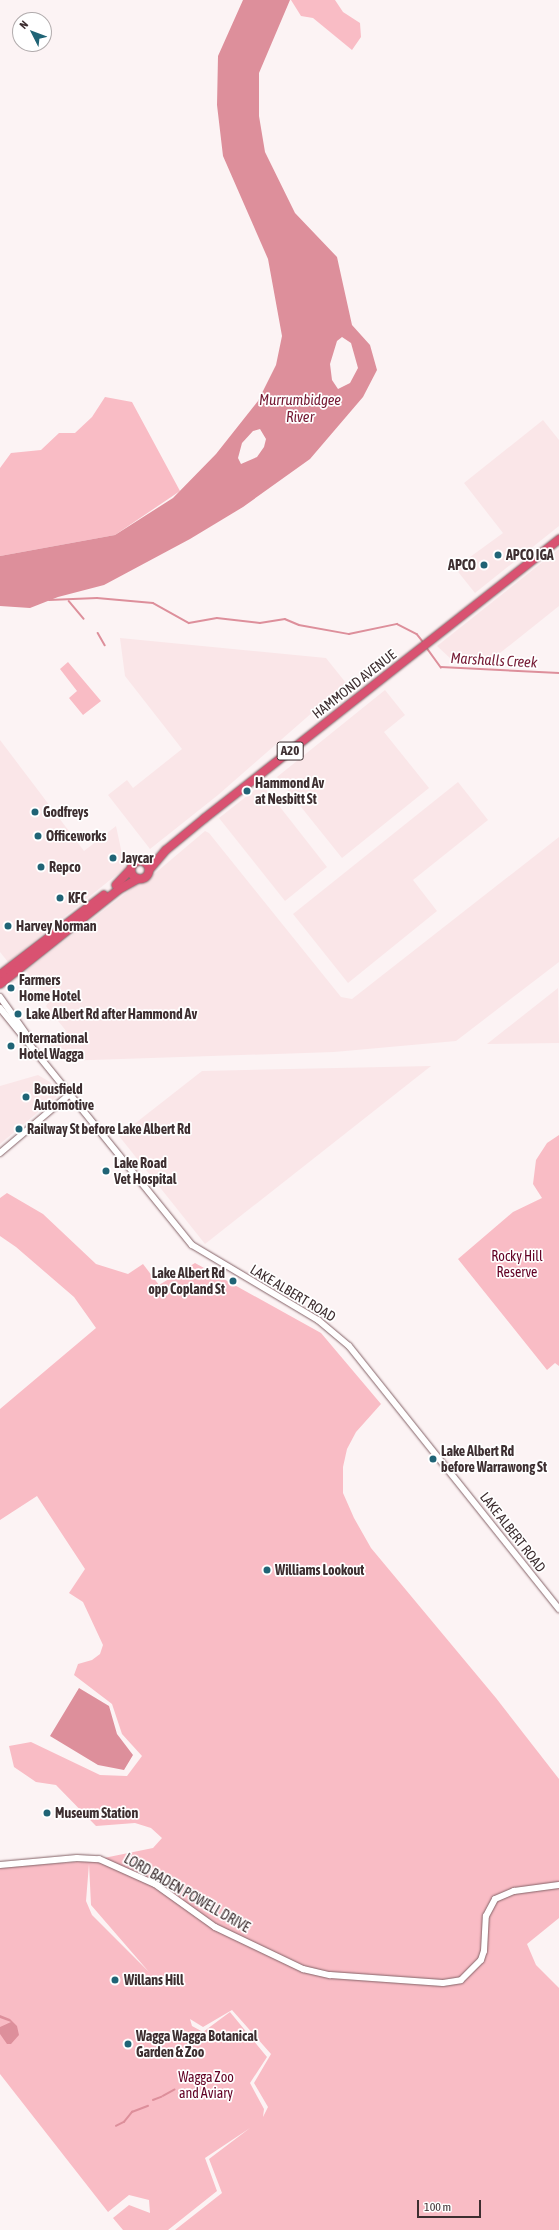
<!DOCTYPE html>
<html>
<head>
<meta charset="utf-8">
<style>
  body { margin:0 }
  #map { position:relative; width:559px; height:2230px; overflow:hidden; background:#fcf3f4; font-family:"Asap Condensed",sans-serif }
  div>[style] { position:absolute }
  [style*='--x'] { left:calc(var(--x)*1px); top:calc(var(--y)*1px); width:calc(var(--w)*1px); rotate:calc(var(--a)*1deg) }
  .built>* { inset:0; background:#fae6e8 }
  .green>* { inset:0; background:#f9bcc5 }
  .water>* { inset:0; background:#dd8f9b }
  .stream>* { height:1.5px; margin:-0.75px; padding:0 0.75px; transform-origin:0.75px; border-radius:0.75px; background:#dd8f9b }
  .roads { filter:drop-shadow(0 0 1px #846267) drop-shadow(0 0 1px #846267) }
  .secondary>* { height:6px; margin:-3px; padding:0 3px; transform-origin:3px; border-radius:3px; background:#fff }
  .highway>* { height:8px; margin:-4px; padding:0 4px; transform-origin:4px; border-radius:4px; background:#d95271 }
  .highway>.ring { margin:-4px; padding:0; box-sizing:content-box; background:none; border:8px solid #d95271; border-radius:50% }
  .dots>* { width:11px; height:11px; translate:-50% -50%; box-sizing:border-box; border:2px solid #fff; border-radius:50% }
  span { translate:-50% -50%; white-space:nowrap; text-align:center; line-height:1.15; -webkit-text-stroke:3.5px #fff; paint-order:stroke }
  .shield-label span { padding:1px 3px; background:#fff; border:1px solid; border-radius:3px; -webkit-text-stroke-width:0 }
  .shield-label { font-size:13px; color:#3d2e30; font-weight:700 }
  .poi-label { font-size:14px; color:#3d2e30; font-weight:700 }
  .left { translate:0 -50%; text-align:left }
  .right { translate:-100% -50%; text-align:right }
  .street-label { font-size:14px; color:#3d2e30 }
  .park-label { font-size:14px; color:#620124 }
  .water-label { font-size:15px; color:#761a34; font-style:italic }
  .north { position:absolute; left:12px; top:12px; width:40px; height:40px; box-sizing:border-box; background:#fff; border:1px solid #b1abac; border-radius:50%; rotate:312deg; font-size:11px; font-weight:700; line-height:16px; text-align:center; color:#3d2e30 }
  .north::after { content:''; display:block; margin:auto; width:14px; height:18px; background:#206476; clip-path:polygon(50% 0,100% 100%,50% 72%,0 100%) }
  .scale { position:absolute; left:417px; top:2200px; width:64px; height:18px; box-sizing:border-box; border:2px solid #3d2e30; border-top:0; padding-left:5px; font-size:12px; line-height:14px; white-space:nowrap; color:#3d2e30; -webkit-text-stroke:3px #fff; paint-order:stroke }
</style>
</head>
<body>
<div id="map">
  <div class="built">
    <i style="clip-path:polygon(543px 420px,559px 440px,559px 526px,475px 593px,455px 568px,503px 533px,464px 483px)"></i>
    <i style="clip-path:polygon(559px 549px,559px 606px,490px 661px,451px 659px,437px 646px)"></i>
    <i style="clip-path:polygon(120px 638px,326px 658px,346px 683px,218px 795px,150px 849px,108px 795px,127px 780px,133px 788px,182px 749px,125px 676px)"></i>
    <i style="clip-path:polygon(385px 690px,405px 715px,384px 732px,429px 788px,342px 858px,277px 777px)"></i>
    <i style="clip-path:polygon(0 740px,84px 851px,116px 826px,125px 868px,8px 962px,0 952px)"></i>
    <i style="clip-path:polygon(458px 782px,488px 820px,413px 880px,437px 911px,348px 983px,293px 914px)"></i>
    <i style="clip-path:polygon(262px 784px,327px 867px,285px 901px,219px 818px)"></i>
    <i style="clip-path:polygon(205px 831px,209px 833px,341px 997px,352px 999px,559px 837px,559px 962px,456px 1041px,334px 1052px,61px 1061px,49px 1047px,67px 1032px,46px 1006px,50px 1000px,26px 971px,139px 883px,153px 875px)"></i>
    <i style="clip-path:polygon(558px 988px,559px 1043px,487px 1044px)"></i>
    <i style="clip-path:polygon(431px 1066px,205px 1244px,119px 1136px,202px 1071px)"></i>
    <i style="clip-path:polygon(38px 1075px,50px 1082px,57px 1091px,56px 1097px,0 1144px,0 1086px)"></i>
  </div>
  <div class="green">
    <i style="clip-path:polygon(291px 0,335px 0,343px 12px,360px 23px,361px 37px,352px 50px,313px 18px,301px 16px)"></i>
    <i style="clip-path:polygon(105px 397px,132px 402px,180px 491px,115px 535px,0 556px,0 468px,11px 453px,41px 450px,59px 433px,75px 433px,92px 417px)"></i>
    <i style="clip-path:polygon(68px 662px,101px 701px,83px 715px,69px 698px,77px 691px,60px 669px)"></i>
    <i style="clip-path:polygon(559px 1135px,559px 1366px,555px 1363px,547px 1370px,458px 1259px,513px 1212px,542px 1198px,533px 1184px,536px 1160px,547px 1143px)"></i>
    <i style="clip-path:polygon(evenodd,7px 1193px,43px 1214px,96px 1264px,128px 1274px,143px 1264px,159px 1285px,195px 1263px,321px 1333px,381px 1404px,356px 1432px,347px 1449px,343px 1467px,343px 1493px,354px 1518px,371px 1548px,496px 1698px,559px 1779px,559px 1918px,527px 1944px,536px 1965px,559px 1988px,559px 2230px,175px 2230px,222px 2193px,209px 2159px,250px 2128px,205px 2158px,217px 2191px,168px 2230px,123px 2230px,113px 2218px,129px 2205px,150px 2213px,149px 2200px,129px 2195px,108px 2212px,0 2074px,0 1867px,89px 1861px,153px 1848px,162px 1838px,151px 1828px,135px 1823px,96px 1826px,56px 1785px,36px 1782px,14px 1767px,9px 1746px,31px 1742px,100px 1775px,127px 1776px,142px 1756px,122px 1734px,112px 1704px,74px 1675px,78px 1664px,92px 1660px,100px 1654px,103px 1645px,83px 1602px,69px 1593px,85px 1569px,37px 1496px,0 1520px,0 1409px,96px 1328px,74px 1297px,16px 1247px,0 1236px,0 1198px,7px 1193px,89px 1864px,91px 1905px,149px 1972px,92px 1915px,86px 1901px,89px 1864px,7px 1193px,232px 2010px,271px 2054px,254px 2083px,268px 2107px,263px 2117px,264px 2109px,250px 2083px,267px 2057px,230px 2012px,203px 2032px,192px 2026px,190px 2019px,203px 2027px,232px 2010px)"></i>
  </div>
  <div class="water">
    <i style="clip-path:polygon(evenodd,243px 0,290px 0,259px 73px,259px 116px,265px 152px,295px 213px,337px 257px,352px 325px,370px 345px,377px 370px,363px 397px,310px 459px,243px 507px,190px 539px,104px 585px,58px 597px,30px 608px,0 606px,0 556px,115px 535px,173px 498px,216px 454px,258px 401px,276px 365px,282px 336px,268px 259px,223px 156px,217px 105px,218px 56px,243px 0,342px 337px,351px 343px,358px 368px,350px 383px,338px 389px,332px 380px,330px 364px,337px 341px,342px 337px,243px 0,260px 429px,266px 439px,264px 447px,257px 457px,241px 464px,238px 458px,242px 443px,253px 431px,260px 429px)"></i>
    <i style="clip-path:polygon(79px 1688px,109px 1706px,117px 1734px,133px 1755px,124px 1770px,98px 1765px,50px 1736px)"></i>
    <i style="clip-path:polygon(0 2015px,10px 2019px,17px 2026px,19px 2035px,11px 2044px,7px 2044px,0 2034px,0 2027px,11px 2022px,0 2018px)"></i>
  </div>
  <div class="stream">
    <i style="--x:49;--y:600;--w:48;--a:-2.4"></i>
    <i style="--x:97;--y:598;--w:56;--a:5.1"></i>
    <i style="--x:153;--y:603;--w:41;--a:29.1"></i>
    <i style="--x:189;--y:623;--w:28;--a:-10"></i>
    <i style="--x:217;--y:618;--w:43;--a:6.6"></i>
    <i style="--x:260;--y:623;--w:25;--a:-9"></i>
    <i style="--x:285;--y:619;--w:15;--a:23"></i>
    <i style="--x:299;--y:625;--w:51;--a:10.2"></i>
    <i style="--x:349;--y:634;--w:49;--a:-11.8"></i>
    <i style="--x:397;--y:624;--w:22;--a:27"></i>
    <i style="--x:417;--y:634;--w:11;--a:52"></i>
    <i style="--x:69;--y:601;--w:23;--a:50"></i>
    <i style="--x:98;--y:633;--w:14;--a:60"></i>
    <i style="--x:427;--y:648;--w:24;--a:54"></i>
    <i style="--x:441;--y:667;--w:118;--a:2.9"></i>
    <i style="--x:163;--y:2096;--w:13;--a:-29"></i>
    <i style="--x:153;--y:2100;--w:9;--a:-21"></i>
    <i style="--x:116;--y:2126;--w:9;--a:-27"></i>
    <i style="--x:124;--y:2122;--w:13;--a:-51"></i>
    <i style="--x:132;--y:2112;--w:17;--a:-21"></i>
  </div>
  <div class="roads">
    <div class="secondary">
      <i style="--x:0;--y:997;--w:50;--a:54.7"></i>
      <i style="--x:0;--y:1008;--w:305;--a:51"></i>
      <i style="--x:192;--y:1245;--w:147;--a:30.8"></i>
      <i style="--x:318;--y:1320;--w:40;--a:40"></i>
      <i style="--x:349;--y:1346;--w:337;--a:51.4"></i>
      <i style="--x:0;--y:1153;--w:93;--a:-40.2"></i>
      <i style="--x:0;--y:1865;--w:77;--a:-5.2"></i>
      <i style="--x:77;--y:1858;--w:22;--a:3"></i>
      <i style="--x:99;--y:1859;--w:61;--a:24.1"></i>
      <i style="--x:155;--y:1884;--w:74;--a:35.6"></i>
      <i style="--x:215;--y:1927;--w:98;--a:25.5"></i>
      <i style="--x:303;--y:1969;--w:28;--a:13"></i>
      <i style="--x:330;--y:1975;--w:113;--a:4"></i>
      <i style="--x:443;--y:1983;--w:18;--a:-9"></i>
      <i style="--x:461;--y:1980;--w:28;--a:-45"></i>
      <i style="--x:481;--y:1960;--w:9;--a:-72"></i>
      <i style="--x:484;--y:1951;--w:35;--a:-87"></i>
      <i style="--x:486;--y:1916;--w:19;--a:-62"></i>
      <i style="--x:495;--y:1899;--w:21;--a:-23"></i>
      <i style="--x:514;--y:1891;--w:45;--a:-7.6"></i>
    </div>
    <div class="highway">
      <i class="ring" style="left:131px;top:861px;width:10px;height:10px"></i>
      <i style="--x:149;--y:870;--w:26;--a:-50"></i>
      <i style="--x:166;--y:850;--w:50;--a:-39.4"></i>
      <i style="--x:205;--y:818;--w:451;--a:-38.2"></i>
      <i style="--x:116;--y:885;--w:22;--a:-47"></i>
      <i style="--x:0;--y:975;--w:131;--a:-37.6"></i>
      <i style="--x:0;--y:984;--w:151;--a:-38.5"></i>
      <i style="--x:118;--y:890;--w:23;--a:-29"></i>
    </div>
  </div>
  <div class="dots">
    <i style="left:498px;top:555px;background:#206476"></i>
    <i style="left:484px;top:565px;background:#206476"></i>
    <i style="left:247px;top:791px;background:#206476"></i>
    <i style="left:35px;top:812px;background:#206476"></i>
    <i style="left:38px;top:836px;background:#206476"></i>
    <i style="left:113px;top:858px;background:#206476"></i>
    <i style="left:41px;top:867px;background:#206476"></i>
    <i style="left:60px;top:898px;background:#206476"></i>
    <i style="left:8px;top:926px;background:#206476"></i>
    <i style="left:11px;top:988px;background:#206476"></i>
    <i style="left:18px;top:1014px;background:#206476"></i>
    <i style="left:11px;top:1046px;background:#206476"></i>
    <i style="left:26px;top:1097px;background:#206476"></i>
    <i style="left:19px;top:1129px;background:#206476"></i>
    <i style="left:106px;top:1171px;background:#206476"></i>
    <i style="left:233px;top:1281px;background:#206476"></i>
    <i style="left:433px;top:1459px;background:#206476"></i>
    <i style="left:267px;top:1570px;background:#206476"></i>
    <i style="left:47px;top:1813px;background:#206476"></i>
    <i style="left:115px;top:1980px;background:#206476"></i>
    <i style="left:128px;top:2044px;background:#206476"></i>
  </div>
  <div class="shield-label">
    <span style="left:290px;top:751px">A20</span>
  </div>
  <div class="poi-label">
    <span class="left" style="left:506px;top:555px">APCO IGA</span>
    <span class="right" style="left:476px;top:565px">APCO</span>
    <span class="left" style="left:255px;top:791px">Hammond Av<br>at Nesbitt St</span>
    <span class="left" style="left:43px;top:812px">Godfreys</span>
    <span class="left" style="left:46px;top:836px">Officeworks</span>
    <span class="left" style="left:121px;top:858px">Jaycar</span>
    <span class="left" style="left:49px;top:867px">Repco</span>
    <span class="left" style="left:68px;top:898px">KFC</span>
    <span class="left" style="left:16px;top:926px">Harvey Norman</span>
    <span class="left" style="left:19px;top:988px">Farmers<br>Home Hotel</span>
    <span class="left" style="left:26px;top:1014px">Lake Albert Rd after Hammond Av</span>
    <span class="left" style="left:19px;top:1046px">International<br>Hotel Wagga</span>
    <span class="left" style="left:34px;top:1097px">Bousfield<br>Automotive</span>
    <span class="left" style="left:27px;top:1129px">Railway St before Lake Albert Rd</span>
    <span class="left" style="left:114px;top:1171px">Lake Road<br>Vet Hospital</span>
    <span class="right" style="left:225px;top:1281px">Lake Albert Rd<br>opp Copland St</span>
    <span class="left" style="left:441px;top:1459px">Lake Albert Rd<br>before Warrawong St</span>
    <span class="left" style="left:275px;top:1570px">Williams Lookout</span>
    <span class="left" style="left:55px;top:1813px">Museum Station</span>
    <span class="left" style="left:124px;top:1980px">Willans Hill</span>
    <span class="left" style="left:136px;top:2044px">Wagga Wagga Botanical<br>Garden &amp; Zoo</span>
  </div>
  <div class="street-label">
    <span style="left:354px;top:684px;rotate:-38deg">HAMMOND AVENUE</span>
    <span style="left:293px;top:1293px;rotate:31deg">LAKE ALBERT ROAD</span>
    <span style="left:513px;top:1532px;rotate:52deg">LAKE ALBERT ROAD</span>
    <span style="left:187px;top:1893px;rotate:30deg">LORD BADEN POWELL DRIVE</span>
  </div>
  <div class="park-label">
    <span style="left:517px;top:1264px">Rocky Hill<br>Reserve</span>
    <span style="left:206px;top:2085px">Wagga Zoo<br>and Aviary</span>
  </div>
  <div class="water-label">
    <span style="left:300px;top:408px">Murrumbidgee<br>River</span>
    <span style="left:494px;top:660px;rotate:3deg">Marshalls Creek</span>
  </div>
  <div class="north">N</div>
  <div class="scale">100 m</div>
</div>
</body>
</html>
